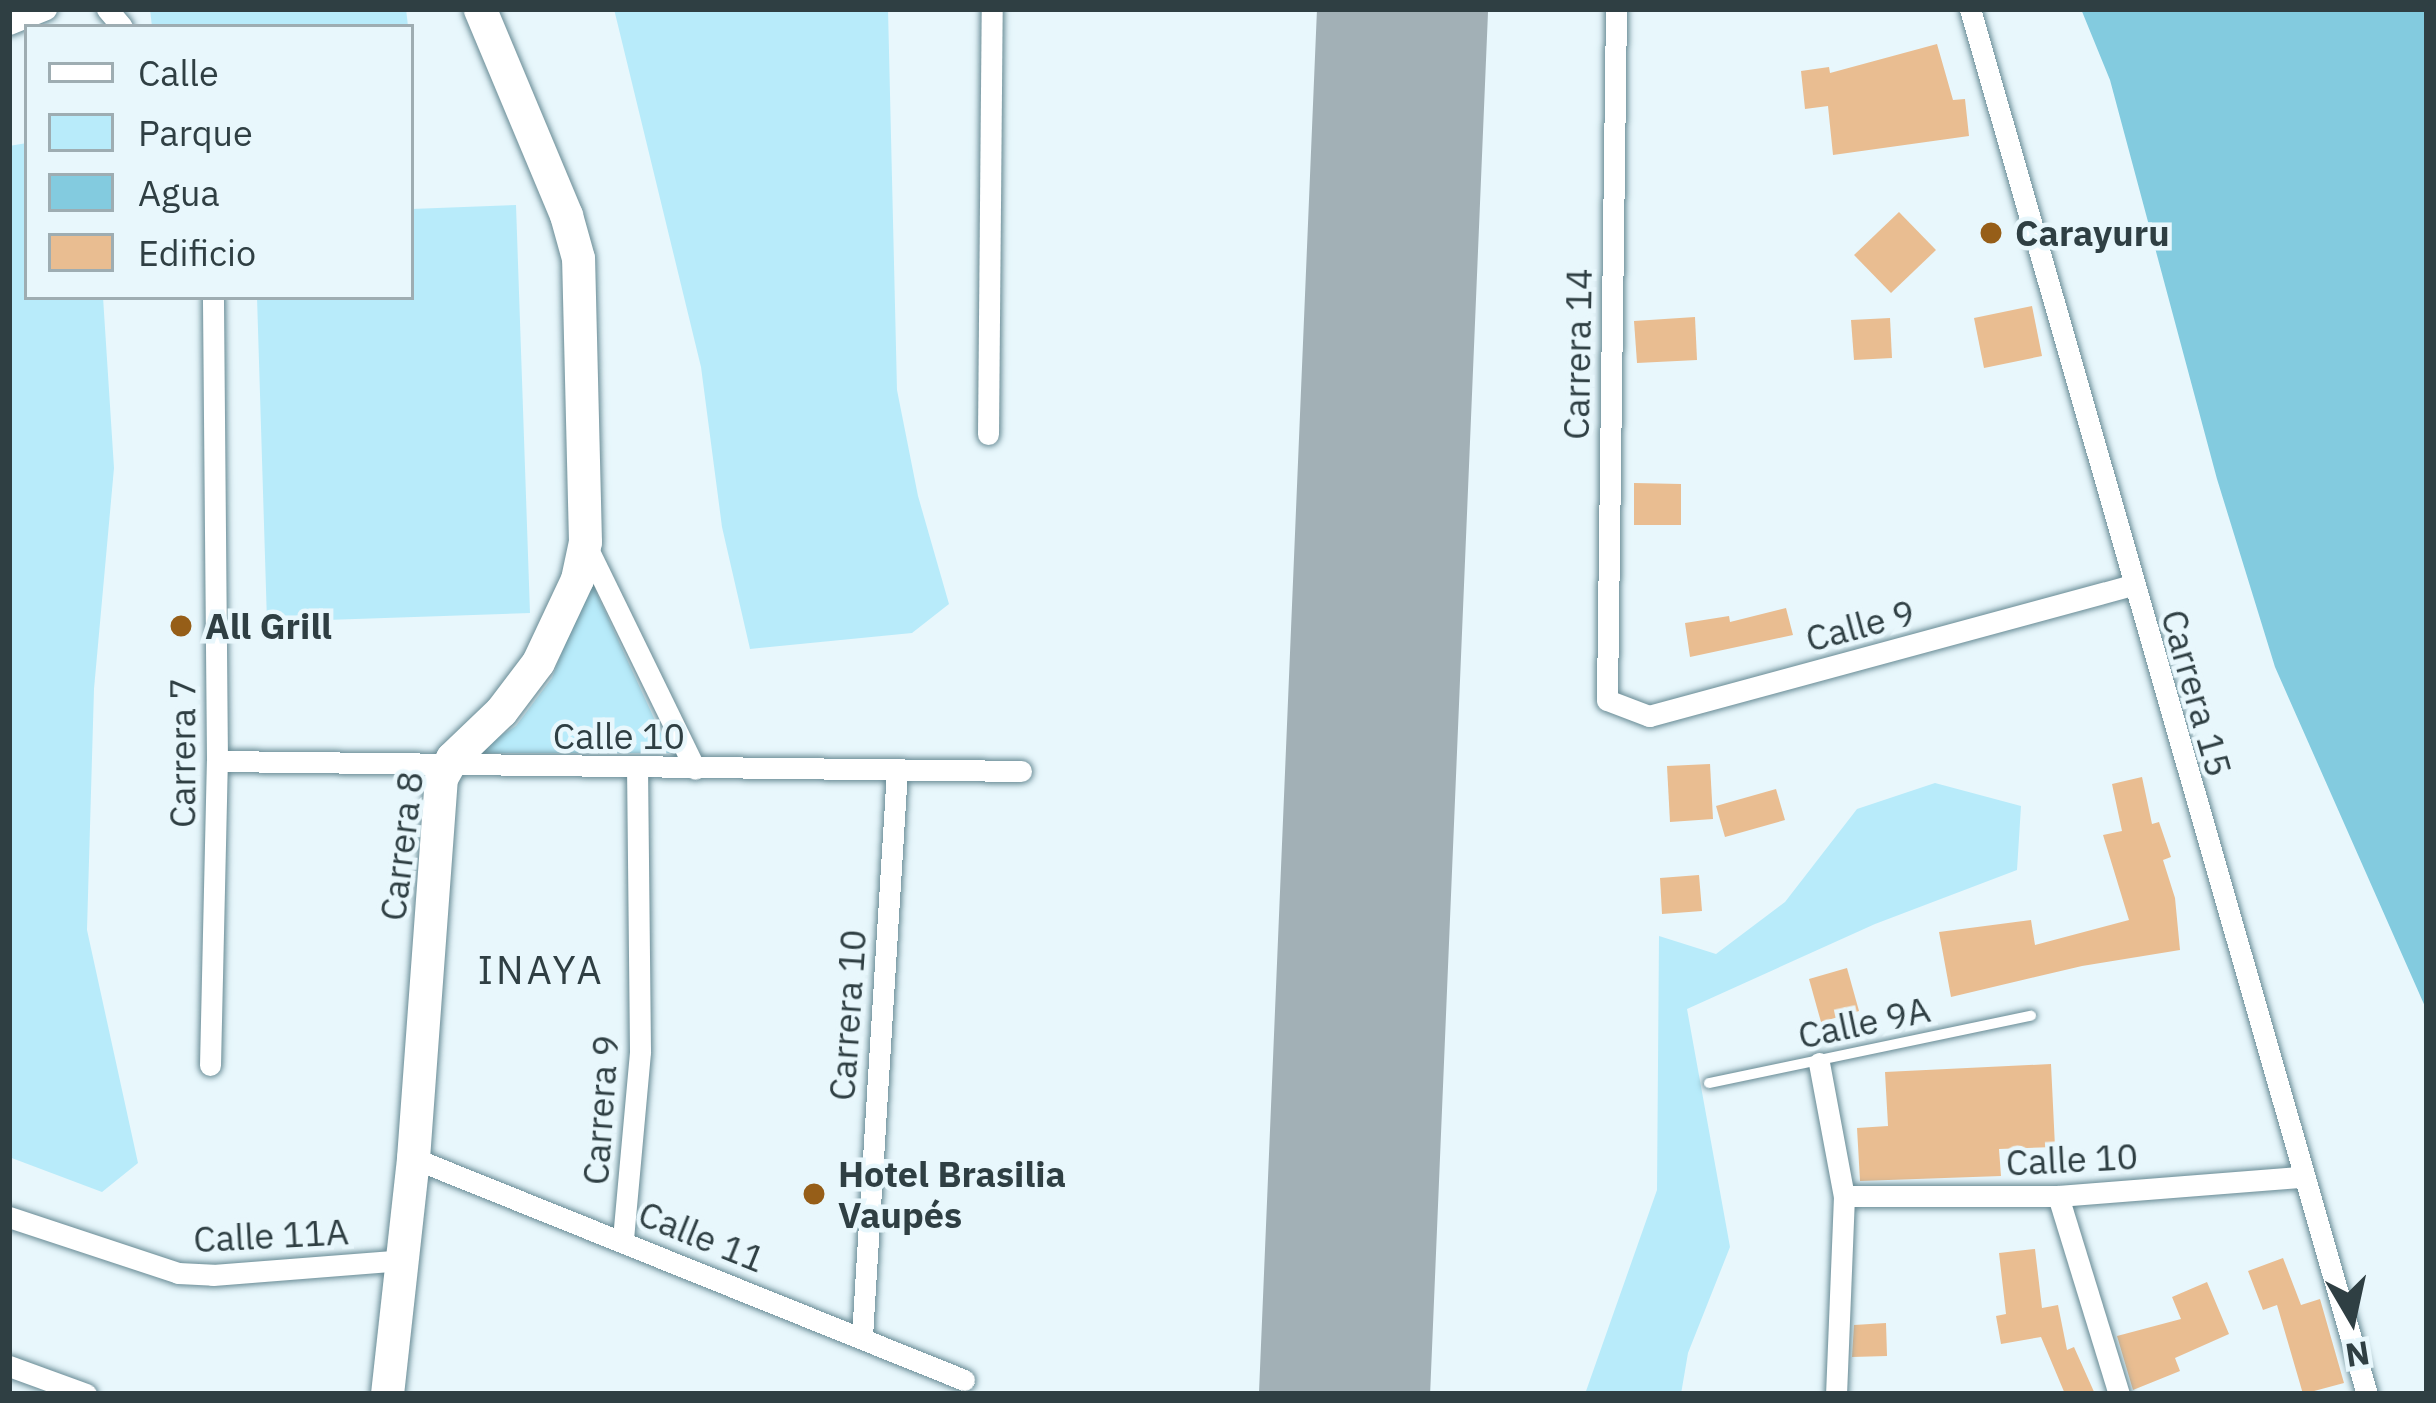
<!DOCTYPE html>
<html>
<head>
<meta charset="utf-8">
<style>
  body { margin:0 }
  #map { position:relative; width:2436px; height:1403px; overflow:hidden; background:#e8f7fc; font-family:"IBM Plex Sans",sans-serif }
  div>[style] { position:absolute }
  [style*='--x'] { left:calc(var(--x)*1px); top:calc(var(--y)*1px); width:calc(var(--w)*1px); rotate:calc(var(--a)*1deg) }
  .green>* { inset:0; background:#b8ebfa }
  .water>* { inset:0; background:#83cbdf }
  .runway>* { height:171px; margin:-85.5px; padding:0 85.5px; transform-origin:85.5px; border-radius:85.5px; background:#a2b0b6 }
  .building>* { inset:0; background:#e9bd91 }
  .roads { filter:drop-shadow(0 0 3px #678a94) drop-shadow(0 0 3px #678a94) }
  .lane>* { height:10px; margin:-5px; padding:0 5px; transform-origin:5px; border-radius:5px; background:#fff }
  .street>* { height:21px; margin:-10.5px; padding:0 10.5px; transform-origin:10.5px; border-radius:10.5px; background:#fff }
  .secondary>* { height:33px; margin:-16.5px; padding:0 16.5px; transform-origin:16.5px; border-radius:16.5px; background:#fff }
  .dots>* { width:33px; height:33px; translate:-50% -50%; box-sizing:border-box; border:6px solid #e8f7fc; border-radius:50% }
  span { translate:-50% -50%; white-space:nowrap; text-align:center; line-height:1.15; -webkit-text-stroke:9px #e8f7fc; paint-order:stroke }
  .poi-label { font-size:36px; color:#2f3f43; font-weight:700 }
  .left { translate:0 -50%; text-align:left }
  .street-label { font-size:36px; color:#2f3f43 }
  .neighbourhood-label { font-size:39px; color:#2f3f43; letter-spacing:3px }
  .frame { position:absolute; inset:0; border:12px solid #2f3f43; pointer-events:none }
  .legend { position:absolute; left:24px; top:24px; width:390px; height:276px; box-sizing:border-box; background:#e8f7fc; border:3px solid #9eadb2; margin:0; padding:15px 21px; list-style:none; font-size:36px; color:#2f3f43 }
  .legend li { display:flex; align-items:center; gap:24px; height:60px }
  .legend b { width:60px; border:3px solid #9eadb2 }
  .north { position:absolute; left:2292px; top:1259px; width:120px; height:120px; -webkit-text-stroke:9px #e8f7fc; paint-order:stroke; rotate:171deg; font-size:33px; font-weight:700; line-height:48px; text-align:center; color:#2f3f43 }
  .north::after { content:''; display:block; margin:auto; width:42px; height:54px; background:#2f3f43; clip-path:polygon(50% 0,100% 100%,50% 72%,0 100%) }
</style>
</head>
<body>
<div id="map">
  <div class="green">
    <i style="clip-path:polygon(150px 9px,406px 9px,408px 26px,152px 27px)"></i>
    <i style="clip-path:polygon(614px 9px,888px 9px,897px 390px,918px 496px,949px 604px,912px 633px,750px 649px,722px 527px,701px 367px)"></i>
    <i style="clip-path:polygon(27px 143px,27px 297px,103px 297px,114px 468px,94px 689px,87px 930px,138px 1163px,102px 1192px,9px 1157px,9px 146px)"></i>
    <i style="clip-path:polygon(516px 205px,530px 613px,267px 622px,257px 297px,411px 297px,411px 209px)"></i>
    <i style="clip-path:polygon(590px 579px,670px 753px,474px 753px,516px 726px,552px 678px)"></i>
    <i style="clip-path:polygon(1935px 783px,2021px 806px,2017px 870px,1875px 924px,1687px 1009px,1730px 1247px,1688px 1353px,1681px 1394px,1585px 1394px,1657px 1190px,1659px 936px,1716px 954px,1785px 902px,1857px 809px)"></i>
  </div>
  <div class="water">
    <i style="clip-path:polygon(2081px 9px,2427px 9px,2427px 1011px,2275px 667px,2217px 479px,2110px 80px)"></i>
  </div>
  <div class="runway">
    <i style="--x:1344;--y:1394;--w:1386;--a:-87.6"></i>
  </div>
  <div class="building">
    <i style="clip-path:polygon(1937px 44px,1953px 100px,1965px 99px,1969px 136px,1833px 155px,1828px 106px,1805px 109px,1801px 71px,1829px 67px,1830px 73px)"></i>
    <i style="clip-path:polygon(1899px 212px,1936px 250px,1891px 293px,1854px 255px)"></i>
    <i style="clip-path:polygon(2032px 306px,2042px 356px,1984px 368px,1974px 318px)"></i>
    <i style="clip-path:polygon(1695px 317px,1697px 360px,1637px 363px,1634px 321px)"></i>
    <i style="clip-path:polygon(1890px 318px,1892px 358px,1854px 360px,1851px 320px)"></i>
    <i style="clip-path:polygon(1634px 483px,1681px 484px,1681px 525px,1634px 525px)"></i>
    <i style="clip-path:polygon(1786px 608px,1793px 635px,1690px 657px,1685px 623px,1729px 616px,1730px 622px)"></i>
    <i style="clip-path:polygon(1710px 764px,1713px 819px,1670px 822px,1667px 766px)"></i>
    <i style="clip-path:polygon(2142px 777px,2152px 824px,2159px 822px,2171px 857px,2163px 860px,2175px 898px,2180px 950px,2082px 966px,1951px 997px,1939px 932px,2031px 920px,2035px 945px,2129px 920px,2103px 835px,2122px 831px,2112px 784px)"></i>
    <i style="clip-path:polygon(1776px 789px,1785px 820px,1725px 837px,1716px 806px)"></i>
    <i style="clip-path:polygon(1699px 875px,1702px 911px,1662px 914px,1660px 878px)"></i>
    <i style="clip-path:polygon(1847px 968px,1859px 1011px,1821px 1022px,1809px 979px)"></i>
    <i style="clip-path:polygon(2051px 1064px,2055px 1147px,1999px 1149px,2001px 1176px,1860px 1181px,1857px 1128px,1888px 1126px,1885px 1072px)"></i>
    <i style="clip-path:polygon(2035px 1249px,2042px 1308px,2058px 1305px,2067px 1350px,2074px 1347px,2095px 1394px,2065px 1394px,2041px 1337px,2001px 1344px,1996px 1316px,2006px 1314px,1999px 1253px)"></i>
    <i style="clip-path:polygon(2283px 1258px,2301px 1305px,2320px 1299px,2344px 1383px,2303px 1394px,2277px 1305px,2263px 1310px,2248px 1271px)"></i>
    <i style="clip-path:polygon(2207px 1282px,2229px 1334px,2175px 1358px,2180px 1371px,2133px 1390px,2117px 1336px,2181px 1319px,2172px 1297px)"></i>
    <i style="clip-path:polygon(1886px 1323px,1887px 1356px,1852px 1357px,1854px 1325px)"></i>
  </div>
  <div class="roads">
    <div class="lane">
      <i style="--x:1709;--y:1083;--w:329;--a:-11.8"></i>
    </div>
    <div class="street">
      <i style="--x:107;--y:9;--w:23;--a:50"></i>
      <i style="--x:1616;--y:9;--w:691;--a:90.75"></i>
      <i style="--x:1607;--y:700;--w:45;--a:20.9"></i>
      <i style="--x:1649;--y:716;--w:500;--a:-15.17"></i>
      <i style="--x:1970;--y:9;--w:1441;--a:74.01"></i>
      <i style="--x:9;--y:24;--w:40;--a:-22"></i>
      <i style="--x:988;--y:434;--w:425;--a:-89.5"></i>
      <i style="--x:585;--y:543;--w:251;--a:64"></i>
      <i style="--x:217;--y:761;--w:804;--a:0.71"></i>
      <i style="--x:1819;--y:1063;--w:135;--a:79.4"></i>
      <i style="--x:1844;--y:1196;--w:198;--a:92.3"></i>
      <i style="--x:210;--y:1065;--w:304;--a:-88.7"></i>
      <i style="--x:217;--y:761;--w:464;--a:-90.5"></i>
      <i style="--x:413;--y:1158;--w:594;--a:21.94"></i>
      <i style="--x:1844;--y:1196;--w:214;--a:0"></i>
      <i style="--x:2058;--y:1196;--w:245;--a:-4.5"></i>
      <i style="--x:2058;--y:1196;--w:207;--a:72.9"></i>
      <i style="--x:9;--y:1217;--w:178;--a:18.3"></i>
      <i style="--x:178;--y:1273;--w:35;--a:3"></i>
      <i style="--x:213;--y:1275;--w:190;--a:-4.5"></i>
      <i style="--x:623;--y:1239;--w:189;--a:-84.8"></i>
      <i style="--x:640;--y:1051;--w:282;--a:-90.6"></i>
      <i style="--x:862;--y:1336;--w:567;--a:-86.46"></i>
      <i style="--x:9;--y:1366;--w:82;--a:20"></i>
    </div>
    <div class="secondary">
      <i style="--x:387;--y:1394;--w:237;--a:-83.7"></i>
      <i style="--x:413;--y:1158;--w:381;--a:-85.8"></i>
      <i style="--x:441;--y:778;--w:23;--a:-61"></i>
      <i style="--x:452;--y:758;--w:68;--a:-43.8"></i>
      <i style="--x:501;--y:711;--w:61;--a:-52.9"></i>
      <i style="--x:538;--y:662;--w:92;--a:-64.8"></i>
      <i style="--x:577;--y:579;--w:38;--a:-78"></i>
      <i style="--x:585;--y:542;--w:284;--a:-91.4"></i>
      <i style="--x:578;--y:258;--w:45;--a:-105.6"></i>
      <i style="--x:566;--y:215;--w:223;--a:-112.7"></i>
    </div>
  </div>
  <div class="dots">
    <i style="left:1991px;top:233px;background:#965e18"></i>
    <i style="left:181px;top:626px;background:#965e18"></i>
    <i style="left:814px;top:1194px;background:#965e18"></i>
  </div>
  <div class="poi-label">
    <span class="left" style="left:2015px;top:233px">Carayuru</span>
    <span class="left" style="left:205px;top:626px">All Grill</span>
    <span class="left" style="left:838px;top:1194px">Hotel Brasilia<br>Vaupés</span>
  </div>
  <div class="street-label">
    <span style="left:1577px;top:354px;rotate:-89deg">Carrera 14</span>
    <span style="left:1860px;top:625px;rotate:-15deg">Calle 9</span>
    <span style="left:2197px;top:693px;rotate:74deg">Carrera 15</span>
    <span style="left:619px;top:736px">Calle 10</span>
    <span style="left:182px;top:753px;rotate:-90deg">Carrera 7</span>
    <span style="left:401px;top:846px;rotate:-83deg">Carrera 8</span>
    <span style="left:847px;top:1015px;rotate:-86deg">Carrera 10</span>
    <span style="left:1864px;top:1022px;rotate:-12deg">Calle 9A</span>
    <span style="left:600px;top:1110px;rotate:-86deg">Carrera 9</span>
    <span style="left:2072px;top:1159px;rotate:-3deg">Calle 10</span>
    <span style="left:271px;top:1235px;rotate:-3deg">Calle 11A</span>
    <span style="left:702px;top:1236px;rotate:22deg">Calle 11</span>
  </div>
  <div class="neighbourhood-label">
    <span style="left:541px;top:970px">INAYA</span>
  </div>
  <div class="frame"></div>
  <ul class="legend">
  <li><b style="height:15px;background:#fff"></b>Calle</li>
  <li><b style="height:33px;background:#b8ebfa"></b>Parque</li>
  <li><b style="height:33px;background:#83cbdf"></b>Agua</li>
  <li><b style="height:33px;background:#e9bd91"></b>Edificio</li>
  </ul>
  <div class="north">N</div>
</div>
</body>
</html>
